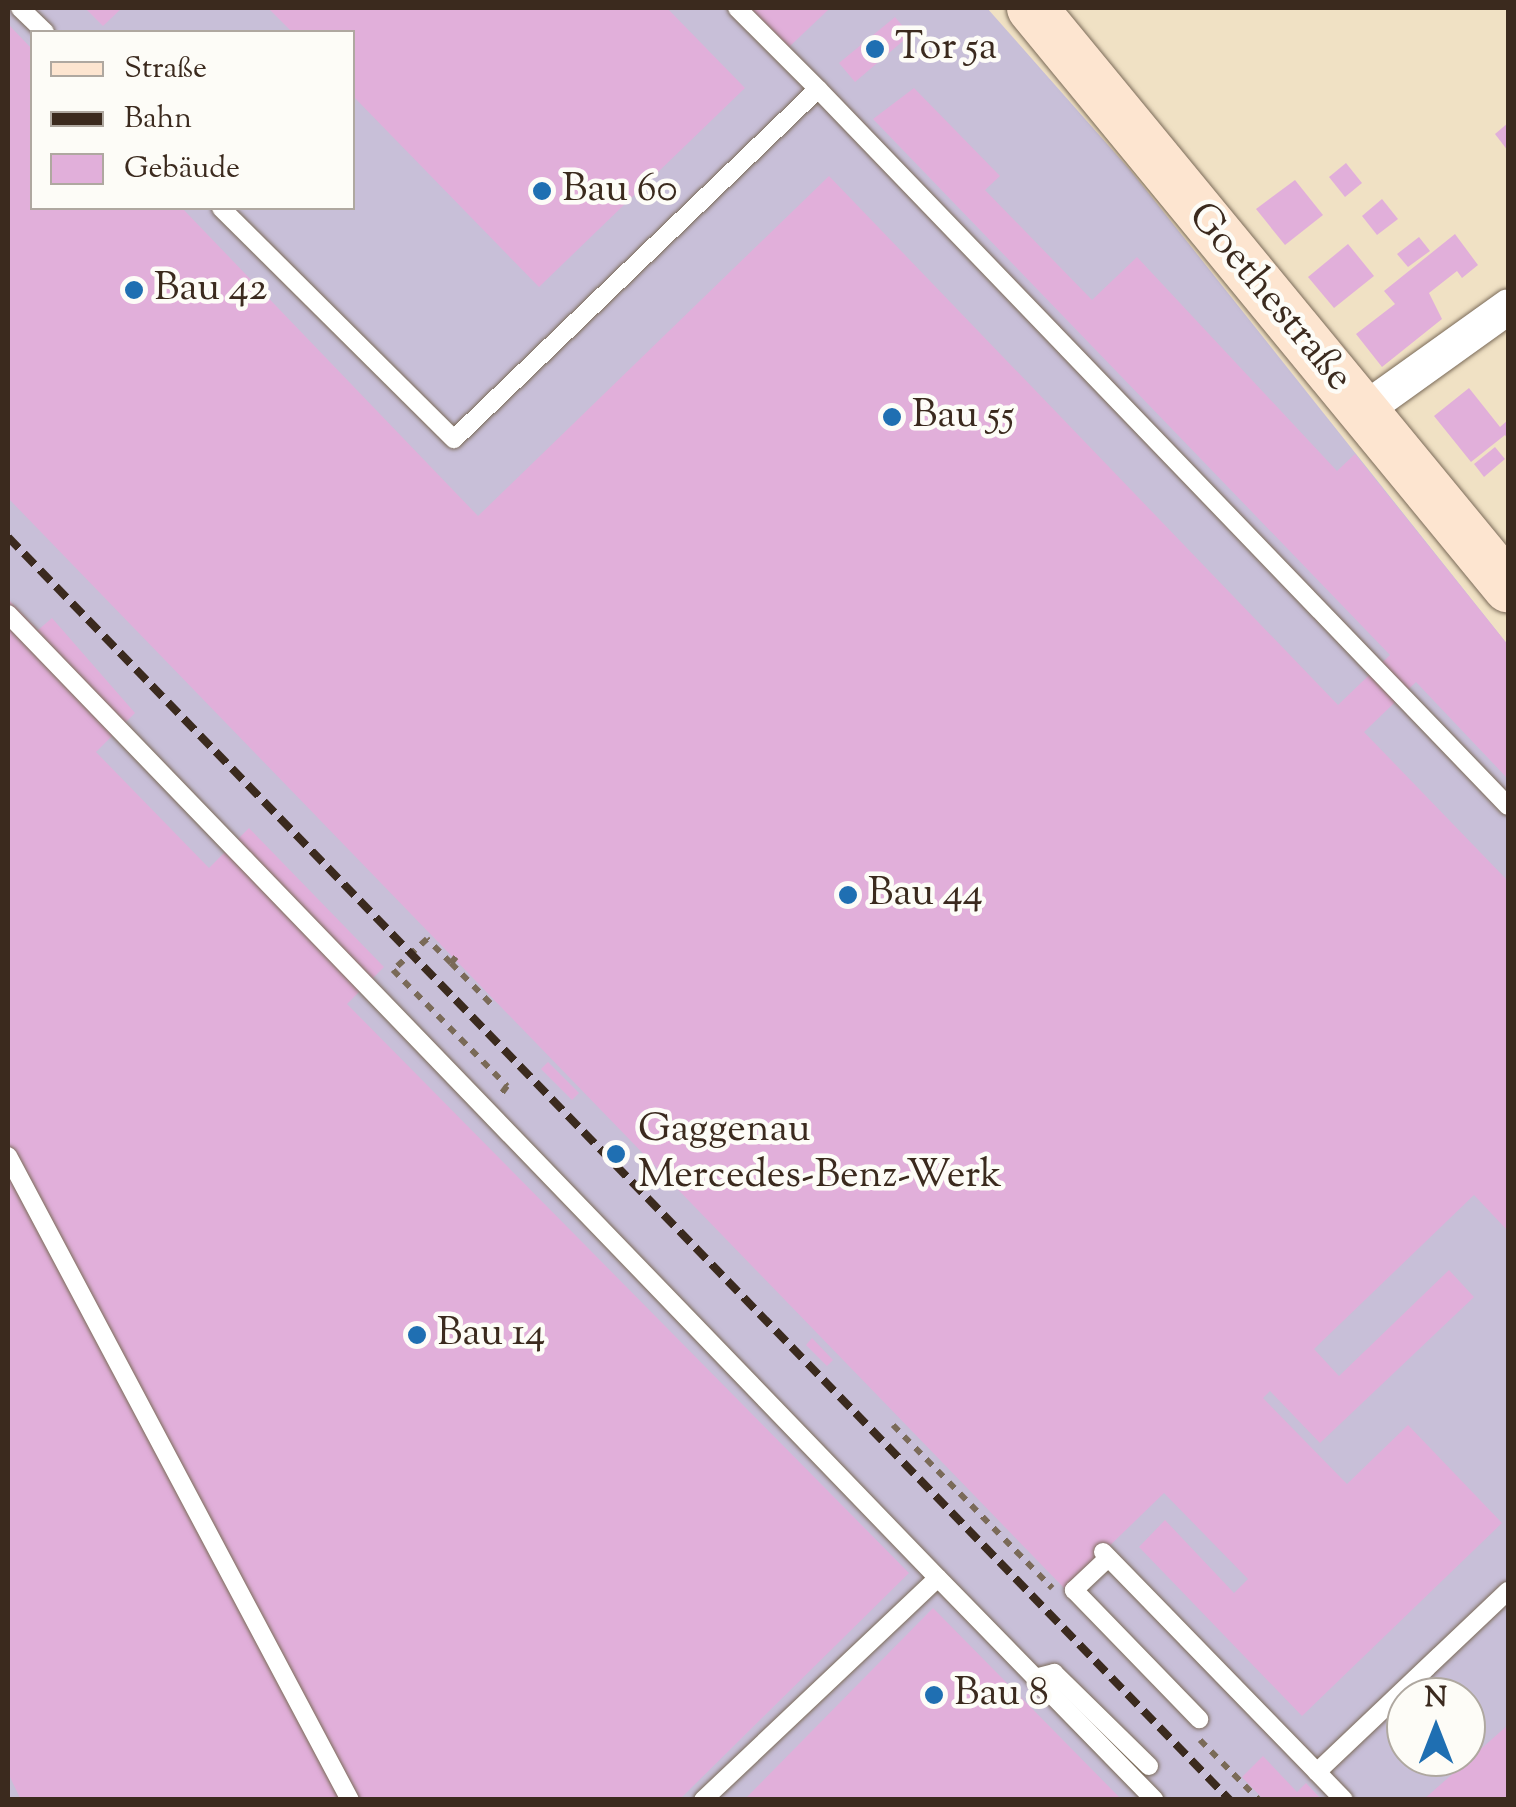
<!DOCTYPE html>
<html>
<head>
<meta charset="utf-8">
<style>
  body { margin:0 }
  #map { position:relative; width:1516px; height:1807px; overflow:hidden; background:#f0e1c4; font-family:"Sorts Mill Goudy",serif }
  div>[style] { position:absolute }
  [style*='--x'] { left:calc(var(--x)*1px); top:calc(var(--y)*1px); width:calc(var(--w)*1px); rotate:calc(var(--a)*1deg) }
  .industrial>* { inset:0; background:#c8bfd8 }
  .building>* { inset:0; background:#e1afda }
  .path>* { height:6px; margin-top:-3px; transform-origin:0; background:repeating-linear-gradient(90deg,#7a6a58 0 8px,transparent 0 16px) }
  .roads { filter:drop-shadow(0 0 2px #7a6a58) drop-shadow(0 0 2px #7a6a58) }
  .lane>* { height:18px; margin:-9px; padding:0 9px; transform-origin:9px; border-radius:9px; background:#fff }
  .street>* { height:35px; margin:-17.5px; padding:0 17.5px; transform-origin:17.5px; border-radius:17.5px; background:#fff }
  .secondary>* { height:50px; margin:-25px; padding:0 25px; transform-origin:25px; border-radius:25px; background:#fde5d0 }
  .rail>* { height:8px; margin-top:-4px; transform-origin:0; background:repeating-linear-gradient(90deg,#3b2a1e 0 15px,transparent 0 23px) }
  .dots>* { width:28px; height:28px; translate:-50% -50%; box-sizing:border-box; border:5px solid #fdfcf7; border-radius:50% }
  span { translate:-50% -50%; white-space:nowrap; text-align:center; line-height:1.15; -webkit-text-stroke:9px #fdfcf7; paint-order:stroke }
  .poi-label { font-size:40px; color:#3b2a1e }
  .left { translate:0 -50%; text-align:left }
  .street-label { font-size:40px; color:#3b2a1e }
  .frame { position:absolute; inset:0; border:10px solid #3b2a1e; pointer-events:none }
  .legend { position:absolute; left:30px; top:30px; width:325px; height:180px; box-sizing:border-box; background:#fdfcf7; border:2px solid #afa8a0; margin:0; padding:12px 18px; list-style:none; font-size:30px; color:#3b2a1e }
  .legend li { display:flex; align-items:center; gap:20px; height:50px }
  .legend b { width:50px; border:2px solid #afa8a0 }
  .north { position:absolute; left:1386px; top:1677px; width:100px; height:100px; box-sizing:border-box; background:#fdfcf7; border:2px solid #afa8a0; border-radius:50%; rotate:0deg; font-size:28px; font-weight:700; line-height:40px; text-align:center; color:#3b2a1e }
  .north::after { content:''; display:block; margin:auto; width:35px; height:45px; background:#1f6fb2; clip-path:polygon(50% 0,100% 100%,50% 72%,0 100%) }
</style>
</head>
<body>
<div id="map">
  <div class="industrial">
    <i style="clip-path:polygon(evenodd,8px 8px,987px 8px,1131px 171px,1508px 645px,1508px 1799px,8px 1800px,8px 8px,32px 32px,352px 32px,352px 208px,32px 208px,32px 32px,8px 8px,1406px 1697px,1466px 1697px,1466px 1757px,1406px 1757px,1406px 1697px)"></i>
  </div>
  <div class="building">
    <i style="clip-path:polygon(85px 8px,122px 8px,103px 26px)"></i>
    <i style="clip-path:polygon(268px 8px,667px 8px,745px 88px,539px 287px,352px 95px,352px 32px,292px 32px)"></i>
    <i style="clip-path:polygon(750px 8px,826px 8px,828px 10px,789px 47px)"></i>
    <i style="clip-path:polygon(895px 17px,910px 35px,855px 82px,839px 63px)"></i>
    <i style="clip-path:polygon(10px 26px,32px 49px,32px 208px,182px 208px,478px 516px,829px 176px,1338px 705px,1390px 655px,873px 119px,914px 88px,1000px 176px,985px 190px,1092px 300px,1137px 257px,1337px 471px,1355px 454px,1508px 645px,1508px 779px,1416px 682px,1364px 732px,1508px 881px,1508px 1231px,1474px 1195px,1314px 1349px,1339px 1376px,1449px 1270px,1474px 1297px,1320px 1443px,1270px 1391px,1263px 1398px,1347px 1484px,1408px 1425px,1502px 1523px,1302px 1716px,1139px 1547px,1165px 1520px,1234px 1593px,1248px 1579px,1164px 1493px,1065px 1589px,8px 498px)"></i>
    <i style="clip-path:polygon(1508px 123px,1508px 151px,1495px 134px)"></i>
    <i style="clip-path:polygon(1346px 163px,1362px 183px,1345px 197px,1329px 177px)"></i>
    <i style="clip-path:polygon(1295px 180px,1323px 215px,1285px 245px,1256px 209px)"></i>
    <i style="clip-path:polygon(1382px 199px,1398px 219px,1377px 235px,1362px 216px)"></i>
    <i style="clip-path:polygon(1455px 234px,1478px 265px,1462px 278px,1457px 271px,1429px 293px,1442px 319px,1382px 367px,1356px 334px,1395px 304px,1384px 291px)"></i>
    <i style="clip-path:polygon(1419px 237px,1430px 251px,1408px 267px,1397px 254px)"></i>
    <i style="clip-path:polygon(1348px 244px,1374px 276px,1334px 308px,1308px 277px)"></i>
    <i style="clip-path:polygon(1469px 388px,1500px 427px,1508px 420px,1508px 440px,1505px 435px,1471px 462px,1434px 416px)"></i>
    <i style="clip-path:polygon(1495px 447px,1505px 459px,1484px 477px,1474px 464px)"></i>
    <i style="clip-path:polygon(8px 599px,38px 630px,52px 618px,135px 713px,96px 752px,209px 868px,249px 828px,384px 967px,347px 1004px,909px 1573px,679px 1800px,21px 1800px,8px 1773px)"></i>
    <i style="clip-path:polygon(548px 1062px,579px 1093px,572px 1100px,541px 1069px)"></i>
    <i style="clip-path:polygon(812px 1338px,833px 1360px,827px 1366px,806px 1345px)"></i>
    <i style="clip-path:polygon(933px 1608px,1122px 1800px,744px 1800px)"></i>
    <i style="clip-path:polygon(1508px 1725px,1508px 1800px,1423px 1800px)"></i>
    <i style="clip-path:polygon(1263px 1756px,1297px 1792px,1306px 1783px,1322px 1800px,1264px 1800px,1242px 1777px)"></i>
  </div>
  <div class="path">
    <i style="--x:456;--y:957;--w:8;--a:130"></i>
    <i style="--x:451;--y:963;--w:34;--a:-135"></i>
    <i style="--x:427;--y:939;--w:46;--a:137.6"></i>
    <i style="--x:393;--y:970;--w:163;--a:45.5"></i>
    <i style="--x:507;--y:1086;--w:9;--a:126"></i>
    <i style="--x:451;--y:963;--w:60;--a:45.7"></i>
    <i style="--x:893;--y:1425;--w:228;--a:45.7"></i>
    <i style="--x:1200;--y:1740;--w:84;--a:45.5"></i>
  </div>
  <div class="roads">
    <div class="lane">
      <i style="--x:20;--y:8;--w:35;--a:44"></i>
      <i style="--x:737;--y:8;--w:115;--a:45"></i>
      <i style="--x:221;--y:208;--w:328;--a:44.8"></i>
      <i style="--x:454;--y:439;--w:505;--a:-43.88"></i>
      <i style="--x:818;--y:89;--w:995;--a:46.1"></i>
      <i style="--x:8;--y:614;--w:1339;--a:46.03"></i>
      <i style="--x:8;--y:1156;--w:729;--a:62.03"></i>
      <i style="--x:1103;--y:1552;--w:307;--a:45.8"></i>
      <i style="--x:1317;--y:1772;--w:263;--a:-43.5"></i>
      <i style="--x:1108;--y:1558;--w:47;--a:136.7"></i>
      <i style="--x:1074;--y:1590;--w:180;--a:45.9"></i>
      <i style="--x:1035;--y:1678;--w:20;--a:-15"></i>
      <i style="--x:1054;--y:1673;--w:133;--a:44.4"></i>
      <i style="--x:1317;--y:1772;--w:39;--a:46"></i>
      <i style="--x:703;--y:1800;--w:323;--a:-43.4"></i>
      <i style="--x:938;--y:1578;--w:310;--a:45.7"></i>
    </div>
    <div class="street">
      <i style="--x:1363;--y:410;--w:178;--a:-35.6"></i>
    </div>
    <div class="secondary">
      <i style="--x:1032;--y:8;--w:750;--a:50.58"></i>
    </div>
  </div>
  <div class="rail">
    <i style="--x:8;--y:537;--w:1757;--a:45.95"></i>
  </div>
  <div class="dots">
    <i style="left:875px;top:49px;background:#1f6fb2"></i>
    <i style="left:542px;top:191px;background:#1f6fb2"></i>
    <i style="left:134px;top:290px;background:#1f6fb2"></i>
    <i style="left:892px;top:417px;background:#1f6fb2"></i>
    <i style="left:848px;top:895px;background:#1f6fb2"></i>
    <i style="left:616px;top:1154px;background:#1f6fb2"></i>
    <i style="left:417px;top:1335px;background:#1f6fb2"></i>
    <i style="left:934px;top:1695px;background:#1f6fb2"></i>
  </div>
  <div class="poi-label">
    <span class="left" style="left:895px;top:49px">Tor 5a</span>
    <span class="left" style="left:562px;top:191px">Bau 60</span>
    <span class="left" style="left:154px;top:290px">Bau 42</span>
    <span class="left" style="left:912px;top:417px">Bau 55</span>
    <span class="left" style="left:868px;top:895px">Bau 44</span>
    <span class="left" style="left:638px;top:1154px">Gaggenau<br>Mercedes-Benz-Werk</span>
    <span class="left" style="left:437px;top:1335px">Bau 14</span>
    <span class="left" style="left:954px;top:1695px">Bau 8</span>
  </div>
  <div class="street-label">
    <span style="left:1269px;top:298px;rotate:50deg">Goethestraße</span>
  </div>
  <div class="frame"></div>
  <ul class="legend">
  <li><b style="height:12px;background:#fde5d0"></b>Straße</li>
  <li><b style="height:12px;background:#3b2a1e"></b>Bahn</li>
  <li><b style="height:28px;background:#e1afda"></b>Gebäude</li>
  </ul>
  <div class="north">N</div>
</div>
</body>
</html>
